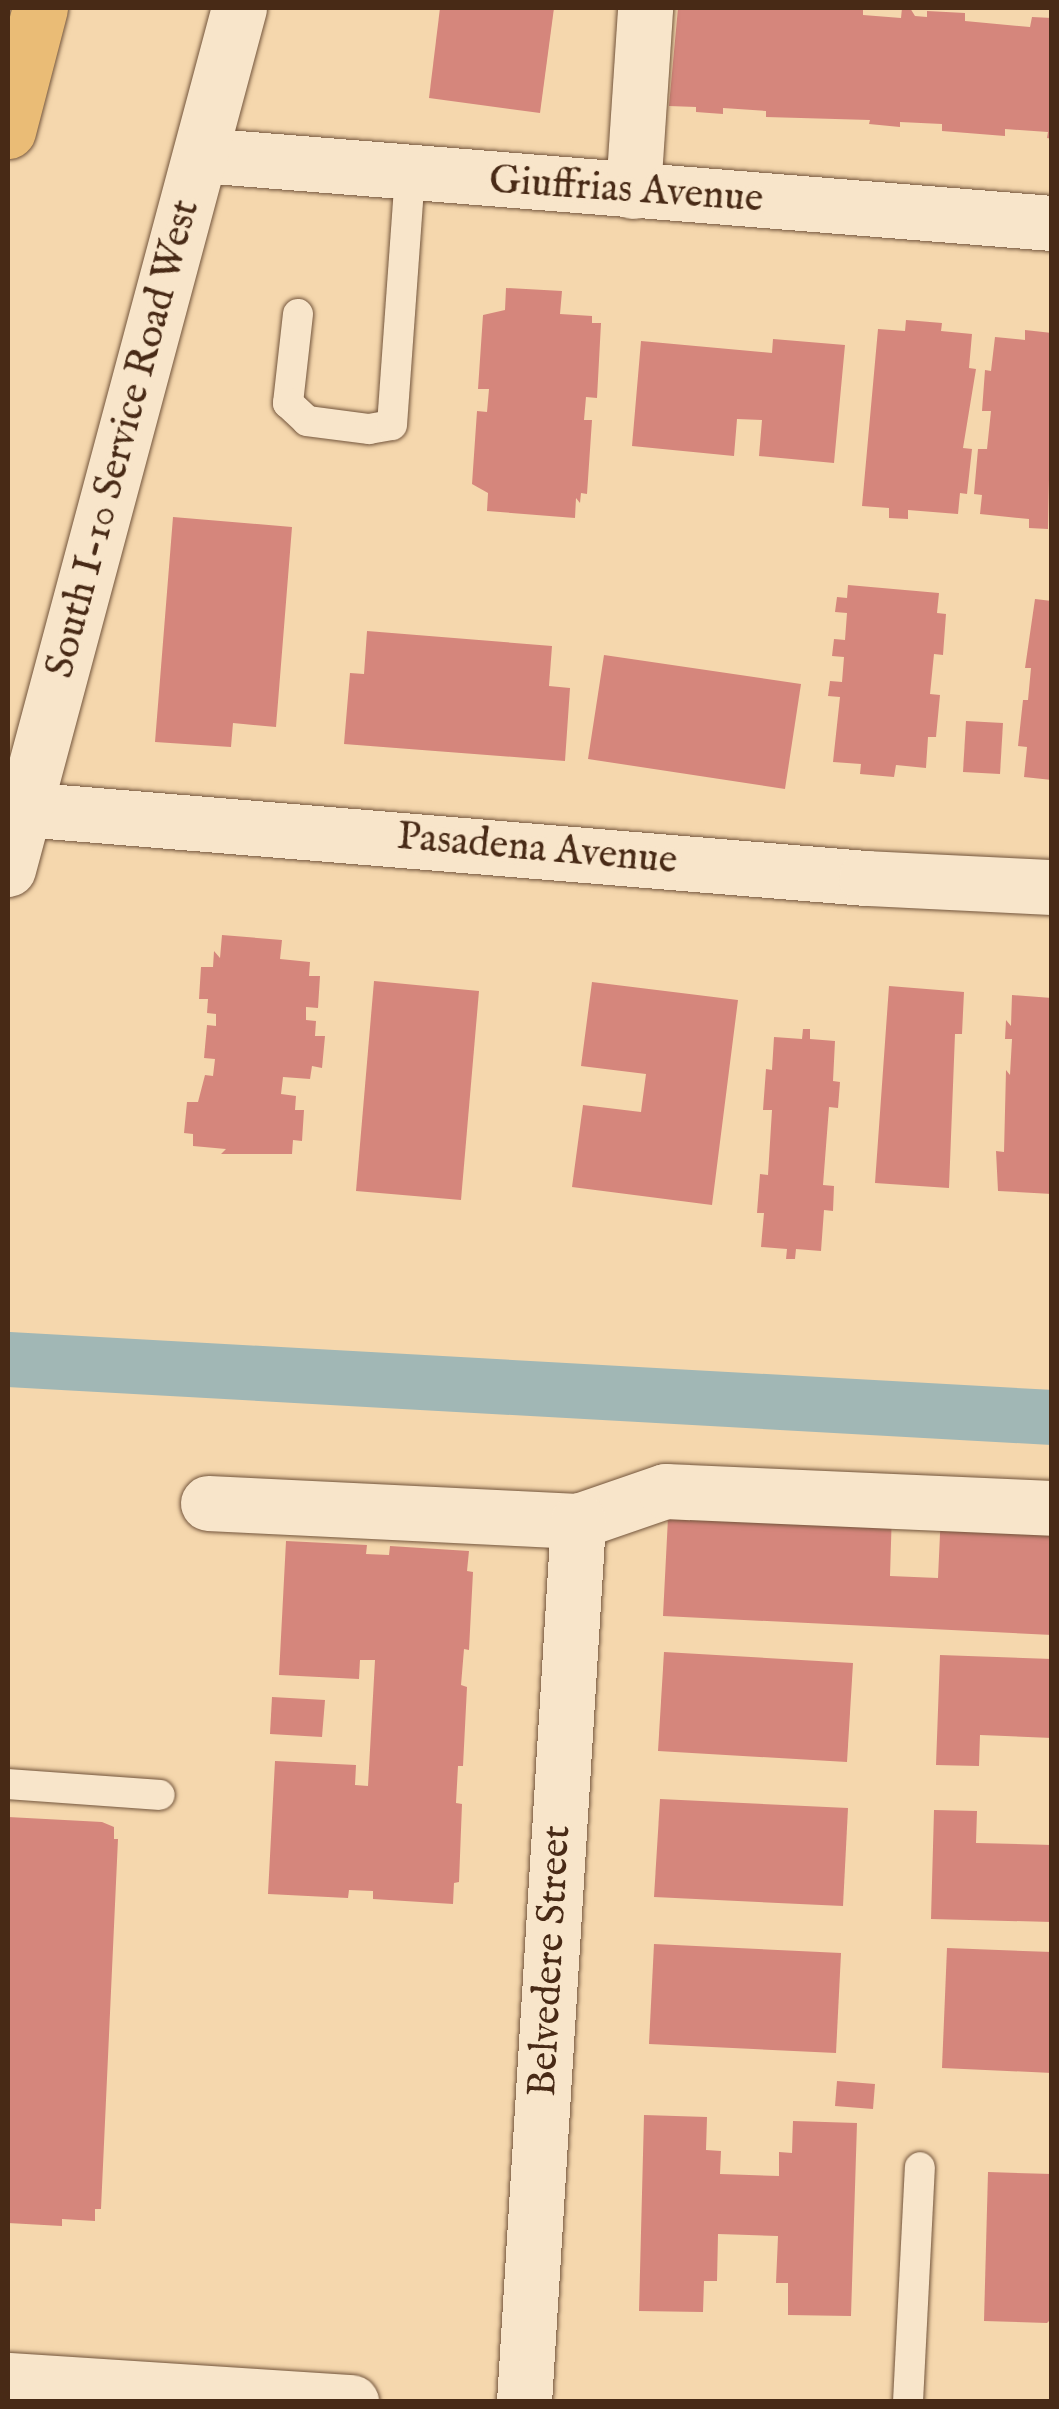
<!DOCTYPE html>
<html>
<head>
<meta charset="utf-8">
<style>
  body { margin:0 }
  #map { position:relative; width:1059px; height:2409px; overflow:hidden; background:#f5d7ad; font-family:"IM FELL English",serif }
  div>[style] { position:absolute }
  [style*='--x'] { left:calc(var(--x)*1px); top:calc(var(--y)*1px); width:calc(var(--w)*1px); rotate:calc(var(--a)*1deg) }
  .canal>* { height:55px; margin:-27.5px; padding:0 27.5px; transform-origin:27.5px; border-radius:27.5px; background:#a1b7b5 }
  .building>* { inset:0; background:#d5867c }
  .roads { filter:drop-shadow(0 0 2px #73553c) drop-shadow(0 0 2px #73553c) }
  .lane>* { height:30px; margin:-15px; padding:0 15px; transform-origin:15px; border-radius:15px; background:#f8e5ca }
  .street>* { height:55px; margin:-27.5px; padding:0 27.5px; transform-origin:27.5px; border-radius:27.5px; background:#f8e5ca }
  .secondary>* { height:55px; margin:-27.5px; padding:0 27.5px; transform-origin:27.5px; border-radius:27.5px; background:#f8e5ca }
  .highway>* { height:55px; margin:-27.5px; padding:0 27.5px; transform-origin:27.5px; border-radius:27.5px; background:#eabc76 }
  span { translate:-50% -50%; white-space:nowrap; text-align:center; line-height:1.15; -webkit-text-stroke:10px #f8e5ca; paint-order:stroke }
  .street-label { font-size:40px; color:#482a16 }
  .frame { position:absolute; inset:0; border:10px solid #482a16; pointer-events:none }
</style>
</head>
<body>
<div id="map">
  <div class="canal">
    <i style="--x:8;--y:1359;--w:1046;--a:3.18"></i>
  </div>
  <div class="building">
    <i style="clip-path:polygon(440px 8px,554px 8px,540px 113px,429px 98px)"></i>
    <i style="clip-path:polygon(678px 8px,863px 8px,863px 15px,901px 18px,902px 8px,910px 8px,915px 16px,927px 17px,927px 11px,965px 13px,965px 21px,1030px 27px,1032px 17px,1052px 18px,1052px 139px,1047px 138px,1048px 132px,1005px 129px,1005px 136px,942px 131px,942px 124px,900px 122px,900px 127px,869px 124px,870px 120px,766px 117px,766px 111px,723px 108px,723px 114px,696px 112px,696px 107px,669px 106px)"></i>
    <i style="clip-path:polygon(506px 288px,562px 291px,560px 314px,592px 316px,592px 323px,601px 323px,597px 398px,586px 397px,584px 420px,592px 420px,587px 494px,581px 493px,580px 503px,576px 498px,575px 518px,487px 511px,488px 493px,472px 484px,477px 411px,487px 412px,489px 389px,478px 389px,483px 315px,505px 310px)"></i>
    <i style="clip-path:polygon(906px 320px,942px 323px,941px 331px,972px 334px,969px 368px,976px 369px,963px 448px,972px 449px,967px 494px,960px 493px,958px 514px,908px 510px,908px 519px,889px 518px,889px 508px,862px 506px,878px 329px,905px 331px)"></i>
    <i style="clip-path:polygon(1025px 330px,1052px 333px,1048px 529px,1029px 528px,1029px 519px,980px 514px,982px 495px,974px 494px,978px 449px,987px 449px,991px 411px,982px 411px,985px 370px,991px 371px,995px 337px,1025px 340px)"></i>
    <i style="clip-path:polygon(773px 339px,845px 345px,834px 463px,759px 456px,762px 420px,737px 419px,734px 456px,632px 446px,641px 341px,772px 353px)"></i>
    <i style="clip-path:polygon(173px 517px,292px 527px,276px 727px,233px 723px,231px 747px,155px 742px)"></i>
    <i style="clip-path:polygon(848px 585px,939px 593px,937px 613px,946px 614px,943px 655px,934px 654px,930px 694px,940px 695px,936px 737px,928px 737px,926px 768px,896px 765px,894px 777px,860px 774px,861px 764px,833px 762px,840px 697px,828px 696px,830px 681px,842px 682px,844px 657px,832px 656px,834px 639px,845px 640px,847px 613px,835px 612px,837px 597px,847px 598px)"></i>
    <i style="clip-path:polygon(1035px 599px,1052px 601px,1052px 780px,1024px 777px,1027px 747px,1018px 746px,1023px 700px,1028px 700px,1031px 668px,1025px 668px)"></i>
    <i style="clip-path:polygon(367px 631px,552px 646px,549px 686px,570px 688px,565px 761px,344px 744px,350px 673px,364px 674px)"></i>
    <i style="clip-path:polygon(604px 655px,801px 684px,785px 789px,588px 759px)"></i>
    <i style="clip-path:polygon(966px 721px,1003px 723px,1000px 774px,963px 772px)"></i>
    <i style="clip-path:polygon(222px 935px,282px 940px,280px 959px,310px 962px,309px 976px,320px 976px,318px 1008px,306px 1007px,306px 1020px,316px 1021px,315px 1036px,325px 1036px,322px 1068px,312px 1066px,310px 1079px,283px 1077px,281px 1094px,296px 1096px,295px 1110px,304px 1110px,302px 1141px,293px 1140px,292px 1154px,221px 1154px,226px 1149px,193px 1146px,193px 1134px,184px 1133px,187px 1102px,198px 1102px,205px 1075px,213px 1076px,215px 1059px,204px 1058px,207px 1025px,216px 1026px,216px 1014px,207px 1013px,208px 999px,199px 999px,201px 967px,213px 967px,214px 951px,220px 958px)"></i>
    <i style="clip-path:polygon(374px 981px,479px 991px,461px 1200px,356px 1191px)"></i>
    <i style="clip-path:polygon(592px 982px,738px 1000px,712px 1205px,572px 1187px,583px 1105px,641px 1112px,646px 1074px,581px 1066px)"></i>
    <i style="clip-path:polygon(889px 986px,964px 992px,962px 1034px,955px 1034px,949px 1188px,875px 1183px)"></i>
    <i style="clip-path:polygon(1012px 995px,1052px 998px,1052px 1194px,998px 1191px,996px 1151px,1004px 1152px,1006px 1070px,1010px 1075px,1012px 1039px,1005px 1039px,1006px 1020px,1011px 1026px)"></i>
    <i style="clip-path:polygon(803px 1029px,810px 1029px,810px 1039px,835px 1041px,833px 1081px,840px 1082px,838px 1108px,829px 1107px,823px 1185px,834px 1186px,833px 1211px,824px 1210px,821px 1251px,796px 1249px,795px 1259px,786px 1259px,787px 1249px,761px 1247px,764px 1213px,757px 1213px,760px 1174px,768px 1175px,772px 1110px,763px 1110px,766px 1069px,772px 1070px,774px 1037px,802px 1039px)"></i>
    <i style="clip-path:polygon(669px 1498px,892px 1511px,890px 1576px,938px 1578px,941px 1512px,1052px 1529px,1052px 1635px,663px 1616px)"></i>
    <i style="clip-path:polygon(286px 1541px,367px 1545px,366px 1554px,389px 1555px,390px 1546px,469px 1551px,467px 1571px,473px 1572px,469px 1650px,464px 1649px,461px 1685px,467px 1687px,463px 1766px,458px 1766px,456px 1803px,462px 1804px,459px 1882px,454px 1883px,453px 1904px,373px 1899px,373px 1891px,349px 1890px,348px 1898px,268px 1894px,275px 1761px,356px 1765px,355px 1785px,368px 1786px,375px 1660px,360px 1660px,359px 1679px,279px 1675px)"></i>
    <i style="clip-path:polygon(664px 1652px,853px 1663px,847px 1762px,658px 1751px)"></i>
    <i style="clip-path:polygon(940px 1655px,1052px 1659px,1052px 1738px,980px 1735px,979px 1766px,936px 1765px)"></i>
    <i style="clip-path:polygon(272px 1697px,325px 1700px,322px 1737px,270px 1734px)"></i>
    <i style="clip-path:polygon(660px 1799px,848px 1808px,843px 1906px,654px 1897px)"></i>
    <i style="clip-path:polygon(934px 1810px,977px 1811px,976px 1843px,1052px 1845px,1052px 1922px,931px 1919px)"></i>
    <i style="clip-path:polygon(8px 1817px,102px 1822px,114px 1827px,114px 1839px,118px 1839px,101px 2209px,95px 2209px,95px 2221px,62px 2219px,62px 2226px,8px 2223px)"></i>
    <i style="clip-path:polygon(654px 1944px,841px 1953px,836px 2053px,649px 2044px)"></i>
    <i style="clip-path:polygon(947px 1948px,1052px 1952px,1052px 2073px,942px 2068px)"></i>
    <i style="clip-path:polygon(837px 2081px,875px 2084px,873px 2109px,835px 2106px)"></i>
    <i style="clip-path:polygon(644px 2115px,707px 2117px,706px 2150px,721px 2151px,720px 2174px,779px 2176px,779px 2152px,792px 2153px,793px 2121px,857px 2123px,851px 2316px,788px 2315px,788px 2283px,776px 2283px,778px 2236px,718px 2234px,717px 2281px,704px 2281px,703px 2312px,639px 2311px)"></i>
    <i style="clip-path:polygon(988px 2172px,1052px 2174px,1052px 2318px,1047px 2323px,984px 2321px)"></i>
  </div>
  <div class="roads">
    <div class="lane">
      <i style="--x:298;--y:314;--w:90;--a:96.4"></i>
      <i style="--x:288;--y:403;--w:26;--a:43"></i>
      <i style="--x:307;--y:421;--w:63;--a:7.4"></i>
      <i style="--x:369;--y:429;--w:23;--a:-10"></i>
      <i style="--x:392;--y:425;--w:251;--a:-85.9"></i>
      <i style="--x:8;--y:1784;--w:152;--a:4.1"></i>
      <i style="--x:908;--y:2402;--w:235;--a:-87.1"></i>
    </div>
    <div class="street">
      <i style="--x:201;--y:155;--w:854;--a:4.57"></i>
      <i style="--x:633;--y:191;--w:183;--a:-86.2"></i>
      <i style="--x:23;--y:809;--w:846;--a:4.68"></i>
      <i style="--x:866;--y:878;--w:186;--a:2.8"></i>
      <i style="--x:208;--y:1503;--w:370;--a:2.8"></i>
      <i style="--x:578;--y:1521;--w:92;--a:-19"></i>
      <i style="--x:665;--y:1491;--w:387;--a:2.5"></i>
      <i style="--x:8;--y:2380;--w:344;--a:3.7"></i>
      <i style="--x:524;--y:2402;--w:883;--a:-86.49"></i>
    </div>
    <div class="secondary">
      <i style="--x:8;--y:869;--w:891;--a:-74.98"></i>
    </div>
    <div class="highway">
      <i style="--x:8;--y:131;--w:127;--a:-75.4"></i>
    </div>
  </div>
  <div class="street-label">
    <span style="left:626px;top:191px;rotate:4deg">Giuffrias Avenue</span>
    <span style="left:124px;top:439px;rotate:-75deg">South I-10 Service Road West</span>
    <span style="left:537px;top:850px;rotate:5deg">Pasadena Avenue</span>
    <span style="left:551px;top:1961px;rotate:-87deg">Belvedere Street</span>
  </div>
  <div class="frame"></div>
</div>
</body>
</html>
